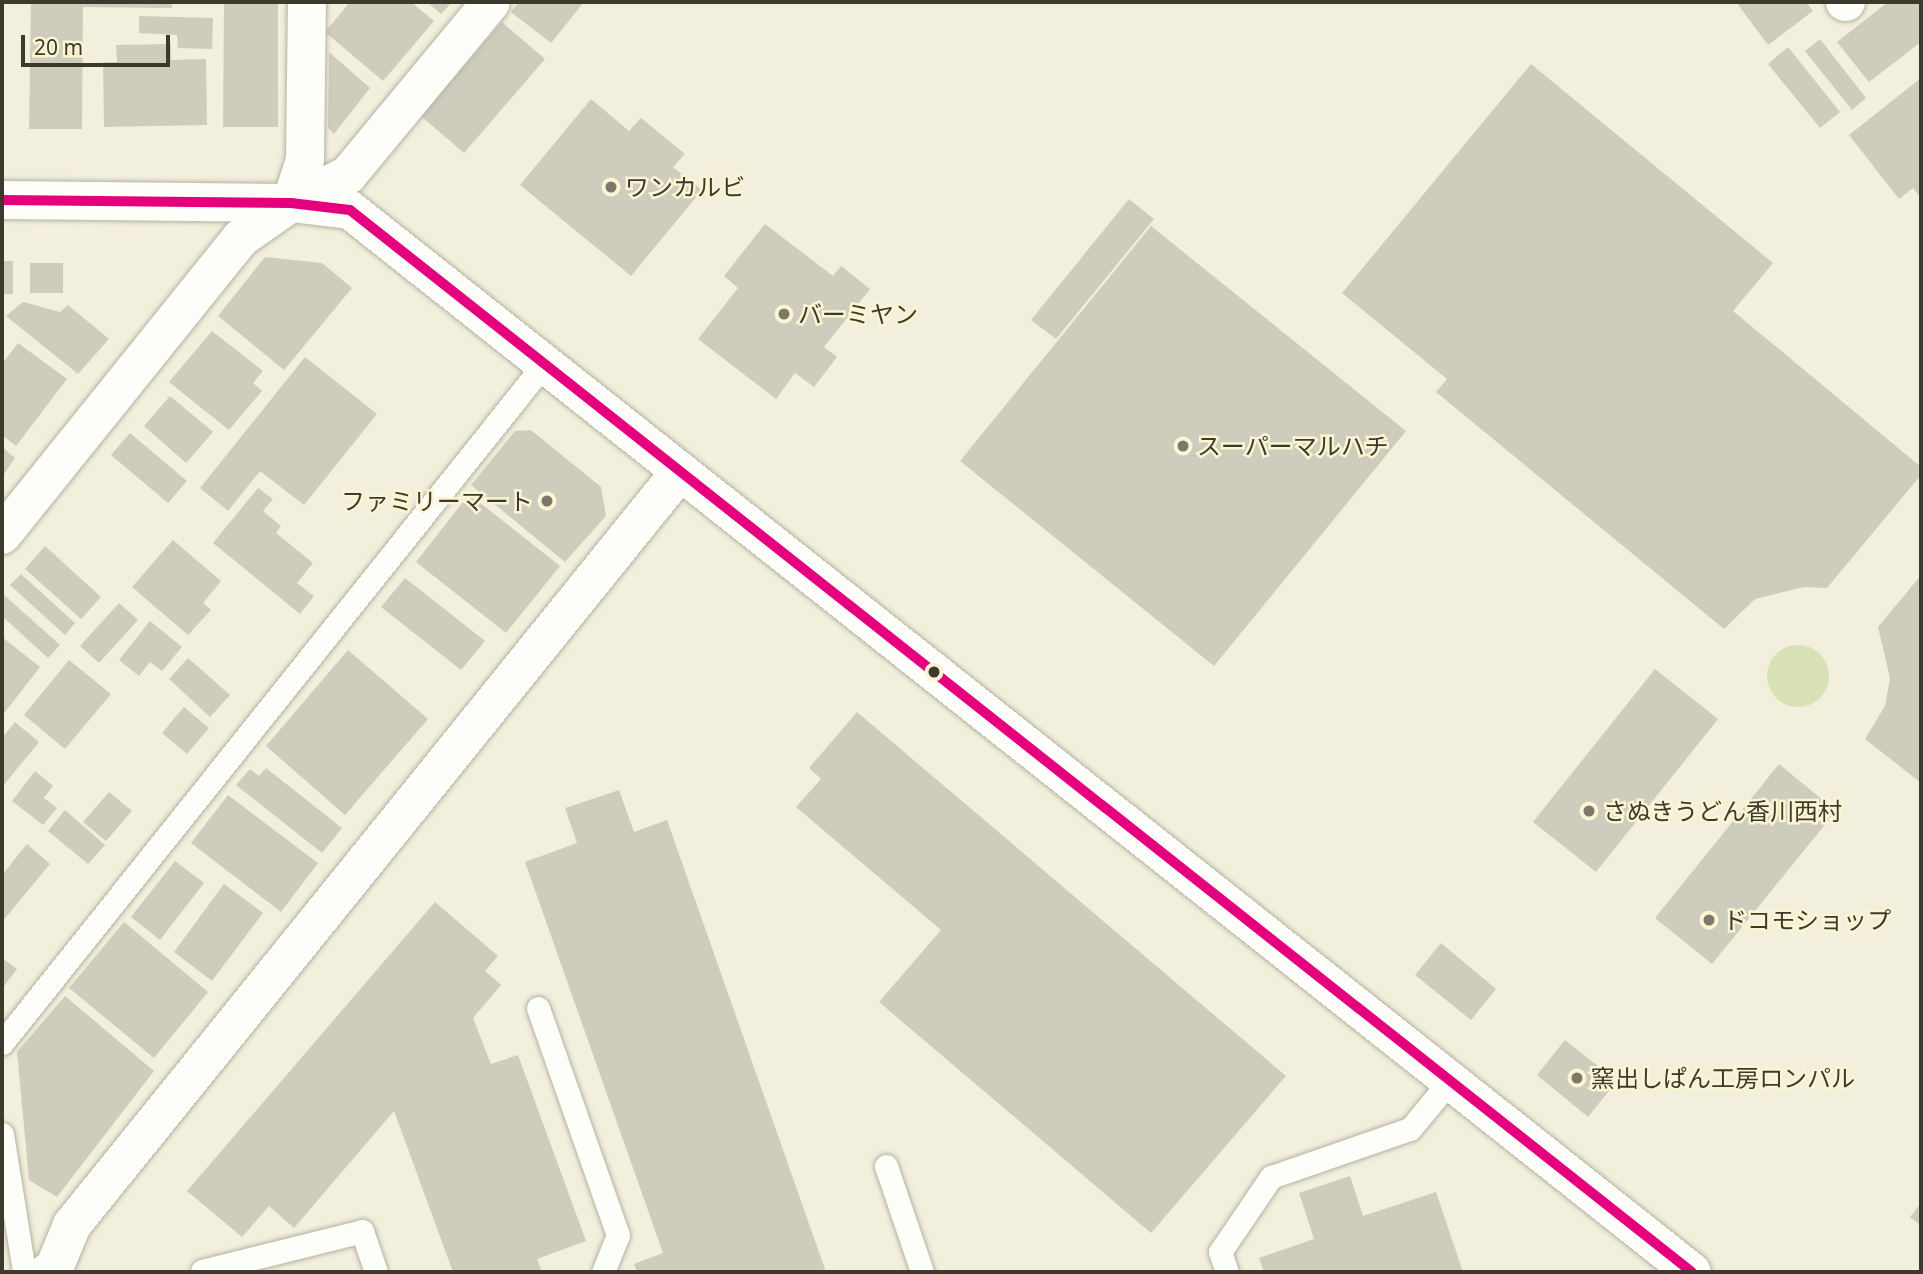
<!DOCTYPE html>
<html>
<head>
<meta charset="utf-8">
<style>
  body { margin:0 }
  #map { position:relative; width:1923px; height:1274px; overflow:hidden; background:#f2efdc; font-family:"Noto Sans","Noto Sans JP",sans-serif }
  div>[style] { position:absolute }
  [style*='--x'] { left:calc(var(--x)*1px); top:calc(var(--y)*1px); width:calc(var(--w)*1px); rotate:calc(var(--a)*1deg) }
  .green>* { inset:0; background:#d9e1b6 }
  .round { border-radius:50% }
  .building>* { inset:0; background:#ceccbd }
  .roads { filter:drop-shadow(0 0 2px #b4b2a3) drop-shadow(0 0 2px #b4b2a3) }
  .service>* { height:23px; margin:-11.5px; padding:0 11.5px; transform-origin:11.5px; border-radius:11.5px; background:#fdfdfa }
  .minor>* { height:38px; margin:-19px; padding:0 19px; transform-origin:19px; border-radius:19px; background:#fdfdfa }
  .tertiary>* { height:38px; margin:-19px; padding:0 19px; transform-origin:19px; border-radius:19px; background:#fdfdfa }
  .bus-1>* { height:10px; margin:-5px; padding:0 5px; transform-origin:5px; border-radius:5px; background:#e5007d }
  .dots>* { width:19px; height:19px; translate:-50% -50%; box-sizing:border-box; border:4px solid #fbf5d3; border-radius:50% }
  span { translate:-50% -50%; white-space:nowrap; text-align:center; line-height:1.15; -webkit-text-stroke:5px #fbf5d3; paint-order:stroke }
  .poi-label { font-size:24px; color:#3d3a2d }
  .left { translate:0 -50%; text-align:left }
  .right { translate:-100% -50%; text-align:right }
  .frame { position:absolute; inset:0; border:4px solid #3d3a2d; pointer-events:none }
  .scale { position:absolute; left:21px; top:35px; width:149px; height:32px; box-sizing:border-box; border:4px solid #3d3a2d; border-top:0; padding-left:9px; font-size:21px; line-height:24px; white-space:nowrap; color:#3d3a2d; -webkit-text-stroke:5px #fbf5d3; paint-order:stroke }
</style>
</head>
<body>
<div id="map">
  <div class="green">
    <i class="round" style="left:1767px;top:645px;width:62px;height:62px"></i>
  </div>
  <div class="building">
    <i style="clip-path:polygon(31px 2px,172px 2px,172px 8px,83px 7px,82px 129px,29px 129px)"></i>
    <i style="clip-path:polygon(224px 2px,278px 2px,278px 127px,223px 127px)"></i>
    <i style="clip-path:polygon(350px 2px,411px 2px,434px 21px,383px 81px,325px 32px)"></i>
    <i style="clip-path:polygon(427px 2px,452px 2px,441px 14px)"></i>
    <i style="clip-path:polygon(519px 2px,584px 2px,551px 43px,511px 12px)"></i>
    <i style="clip-path:polygon(1736px 2px,1806px 2px,1813px 11px,1768px 45px)"></i>
    <i style="clip-path:polygon(1888px 2px,1921px 2px,1921px 42px,1869px 82px,1837px 42px)"></i>
    <i style="clip-path:polygon(139px 16px,213px 18px,212px 49px,178px 48px,177px 35px,139px 33px)"></i>
    <i style="clip-path:polygon(502px 22px,545px 59px,464px 153px,421px 116px)"></i>
    <i style="clip-path:polygon(1820px 39px,1866px 98px,1852px 110px,1805px 51px)"></i>
    <i style="clip-path:polygon(171px 44px,171px 60px,206px 59px,207px 125px,104px 127px,103px 62px,117px 62px,116px 45px)"></i>
    <i style="clip-path:polygon(1788px 47px,1840px 112px,1820px 128px,1768px 64px)"></i>
    <i style="clip-path:polygon(329px 52px,370px 88px,334px 134px,328px 128px)"></i>
    <i style="clip-path:polygon(1531px 64px,1773px 263px,1733px 311px,1921px 467px,1921px 475px,1827px 588px,1804px 587px,1755px 599px,1724px 629px,1436px 392px,1447px 379px,1342px 293px)"></i>
    <i style="clip-path:polygon(1921px 78px,1921px 193px,1918px 195px,1913px 188px,1899px 199px,1849px 135px)"></i>
    <i style="clip-path:polygon(591px 99px,629px 131px,641px 118px,685px 154px,673px 167px,702px 190px,631px 276px,520px 185px)"></i>
    <i style="clip-path:polygon(1129px 199px,1154px 219px,1056px 339px,1031px 320px)"></i>
    <i style="clip-path:polygon(765px 224px,833px 276px,841px 266px,870px 289px,824px 347px,837px 357px,814px 387px,795px 373px,776px 399px,698px 339px,738px 288px,724px 276px)"></i>
    <i style="clip-path:polygon(1151px 226px,1406px 431px,1214px 666px,960px 461px)"></i>
    <i style="clip-path:polygon(265px 257px,322px 263px,352px 288px,284px 370px,218px 316px)"></i>
    <i style="clip-path:polygon(2px 261px,13px 261px,13px 294px,2px 294px)"></i>
    <i style="clip-path:polygon(30px 263px,63px 263px,63px 293px,30px 293px)"></i>
    <i style="clip-path:polygon(23px 302px,60px 312px,68px 305px,109px 339px,78px 374px,6px 316px)"></i>
    <i style="clip-path:polygon(212px 331px,263px 371px,253px 383px,262px 391px,229px 430px,169px 382px)"></i>
    <i style="clip-path:polygon(18px 343px,67px 379px,16px 446px,2px 435px,2px 364px)"></i>
    <i style="clip-path:polygon(305px 357px,377px 414px,304px 505px,260px 471px,228px 511px,200px 488px)"></i>
    <i style="clip-path:polygon(170px 396px,213px 432px,186px 463px,144px 426px)"></i>
    <i style="clip-path:polygon(531px 430px,601px 487px,606px 516px,565px 562px,471px 485px,515px 431px)"></i>
    <i style="clip-path:polygon(130px 433px,187px 481px,168px 503px,111px 455px)"></i>
    <i style="clip-path:polygon(2px 447px,15px 458px,2px 477px)"></i>
    <i style="clip-path:polygon(258px 488px,273px 499px,263px 511px,281px 526px,276px 533px,313px 563px,297px 583px,314px 596px,300px 614px,213px 543px)"></i>
    <i style="clip-path:polygon(469px 494px,560px 566px,506px 633px,416px 562px)"></i>
    <i style="clip-path:polygon(173px 540px,221px 581px,203px 603px,211px 610px,188px 635px,132px 587px)"></i>
    <i style="clip-path:polygon(45px 546px,101px 597px,81px 619px,25px 569px)"></i>
    <i style="clip-path:polygon(21px 574px,75px 623px,65px 635px,10px 585px)"></i>
    <i style="clip-path:polygon(1921px 575px,1921px 783px,1865px 739px,1885px 706px,1890px 678px,1878px 627px)"></i>
    <i style="clip-path:polygon(405px 578px,485px 641px,461px 670px,381px 607px)"></i>
    <i style="clip-path:polygon(3px 594px,60px 645px,48px 658px,2px 616px)"></i>
    <i style="clip-path:polygon(119px 603px,138px 620px,99px 663px,80px 646px)"></i>
    <i style="clip-path:polygon(150px 621px,182px 647px,162px 671px,150px 662px,139px 676px,119px 660px)"></i>
    <i style="clip-path:polygon(2px 637px,40px 667px,2px 716px)"></i>
    <i style="clip-path:polygon(348px 650px,428px 719px,345px 815px,266px 746px)"></i>
    <i style="clip-path:polygon(188px 658px,230px 695px,210px 717px,169px 679px)"></i>
    <i style="clip-path:polygon(69px 660px,111px 694px,65px 749px,24px 715px)"></i>
    <i style="clip-path:polygon(1655px 669px,1718px 719px,1596px 872px,1533px 822px)"></i>
    <i style="clip-path:polygon(184px 707px,209px 728px,187px 754px,162px 733px)"></i>
    <i style="clip-path:polygon(857px 712px,1286px 1076px,1151px 1233px,879px 1002px,941px 930px,796px 807px,821px 779px,809px 768px)"></i>
    <i style="clip-path:polygon(15px 722px,39px 742px,2px 787px,2px 738px)"></i>
    <i style="clip-path:polygon(1779px 764px,1836px 811px,1712px 964px,1655px 918px)"></i>
    <i style="clip-path:polygon(266px 768px,342px 828px,322px 853px,236px 785px,250px 769px,259px 776px)"></i>
    <i style="clip-path:polygon(35px 771px,53px 786px,44px 798px,57px 808px,43px 825px,12px 801px)"></i>
    <i style="clip-path:polygon(619px 790px,634px 832px,667px 820px,826px 1272px,637px 1272px,634px 1264px,663px 1253px,525px 862px,577px 843px,565px 808px)"></i>
    <i style="clip-path:polygon(109px 792px,132px 811px,106px 841px,83px 822px)"></i>
    <i style="clip-path:polygon(228px 795px,318px 863px,281px 912px,191px 843px)"></i>
    <i style="clip-path:polygon(65px 810px,105px 845px,88px 864px,48px 831px)"></i>
    <i style="clip-path:polygon(27px 844px,50px 864px,2px 922px,2px 875px)"></i>
    <i style="clip-path:polygon(175px 861px,204px 883px,160px 940px,131px 917px)"></i>
    <i style="clip-path:polygon(224px 884px,263px 913px,212px 981px,174px 952px)"></i>
    <i style="clip-path:polygon(435px 902px,498px 956px,485px 971px,501px 985px,473px 1018px,491px 1064px,518px 1055px,586px 1241px,537px 1259px,542px 1272px,453px 1272px,394px 1111px,294px 1228px,269px 1206px,242px 1237px,187px 1191px)"></i>
    <i style="clip-path:polygon(124px 922px,208px 992px,154px 1058px,69px 988px)"></i>
    <i style="clip-path:polygon(1441px 943px,1496px 989px,1471px 1020px,1415px 975px)"></i>
    <i style="clip-path:polygon(2px 958px,17px 969px,2px 989px)"></i>
    <i style="clip-path:polygon(65px 996px,154px 1071px,57px 1197px,29px 1180px,17px 1052px)"></i>
    <i style="clip-path:polygon(1565px 1040px,1617px 1081px,1588px 1117px,1537px 1075px)"></i>
    <i style="clip-path:polygon(1350px 1176px,1363px 1216px,1436px 1192px,1463px 1272px,1264px 1272px,1259px 1258px,1314px 1239px,1299px 1193px)"></i>
    <i style="clip-path:polygon(1921px 1203px,1921px 1226px,1910px 1217px)"></i>
  </div>
  <div class="roads">
    <div class="service">
      <i style="--x:538;--y:1008;--w:241;--a:70.6"></i>
      <i style="--x:618;--y:1235;--w:40;--a:112"></i>
      <i style="--x:2;--y:1043;--w:869;--a:-51.4"></i>
      <i style="--x:2;--y:1134;--w:140;--a:80.9"></i>
      <i style="--x:886;--y:1166;--w:112;--a:71.2"></i>
      <i style="--x:202;--y:1271;--w:165;--a:-14"></i>
      <i style="--x:362;--y:1231;--w:43;--a:71.1"></i>
      <i style="--x:1227;--y:1272;--w:21;--a:-109"></i>
      <i style="--x:1220;--y:1252;--w:91;--a:-55.8"></i>
      <i style="--x:1271;--y:1177;--w:147;--a:-19.1"></i>
      <i style="--x:1410;--y:1129;--w:62;--a:-50.2"></i>
    </div>
    <div class="minor">
      <i style="--x:1845;--y:2;--w:1;--a:0"></i>
      <i style="--x:291;--y:203;--w:45;--a:-72"></i>
      <i style="--x:305;--y:160;--w:158;--a:-89.3"></i>
      <i style="--x:2;--y:535;--w:381;--a:-51.2"></i>
      <i style="--x:241;--y:238;--w:61;--a:-35"></i>
      <i style="--x:291;--y:203;--w:64;--a:-26.2"></i>
      <i style="--x:348;--y:175;--w:224;--a:-50.4"></i>
      <i style="--x:53;--y:1271;--w:50;--a:-67.6"></i>
      <i style="--x:72;--y:1225;--w:966;--a:-51.09"></i>
    </div>
    <div class="tertiary">
      <i style="--x:2;--y:200;--w:289;--a:0.6"></i>
      <i style="--x:291;--y:203;--w:59;--a:6.8"></i>
      <i style="--x:350;--y:210;--w:1711;--a:38.36"></i>
      <i style="--x:48;--y:1272;--w:6;--a:0"></i>
    </div>
  </div>
  <div class="bus-1">
    <i style="--x:2;--y:200;--w:289;--a:0.6"></i>
    <i style="--x:291;--y:203;--w:59;--a:6.8"></i>
    <i style="--x:350;--y:210;--w:1711;--a:38.36"></i>
  </div>
  <div class="dots">
    <i style="left:611px;top:187px;background:#7c796a"></i>
    <i style="left:784px;top:314px;background:#7c796a"></i>
    <i style="left:1183px;top:446px;background:#7c796a"></i>
    <i style="left:547px;top:501px;background:#7c796a"></i>
    <i style="left:934px;top:672px;background:#3d3a2d"></i>
    <i style="left:1589px;top:811px;background:#7c796a"></i>
    <i style="left:1709px;top:920px;background:#7c796a"></i>
    <i style="left:1577px;top:1078px;background:#7c796a"></i>
  </div>
  <div class="poi-label">
    <span class="left" style="left:625px;top:187px">ワンカルビ</span>
    <span class="left" style="left:798px;top:314px">バーミヤン</span>
    <span class="left" style="left:1197px;top:446px">スーパーマルハチ</span>
    <span class="right" style="left:533px;top:501px">ファミリーマート</span>
    <span class="left" style="left:1603px;top:811px">さぬきうどん香川西村</span>
    <span class="left" style="left:1723px;top:920px">ドコモショップ</span>
    <span class="left" style="left:1591px;top:1078px">窯出しぱん工房ロンパル</span>
  </div>
  <div class="frame"></div>
  <div class="scale">20 m</div>
</div>
</body>
</html>
